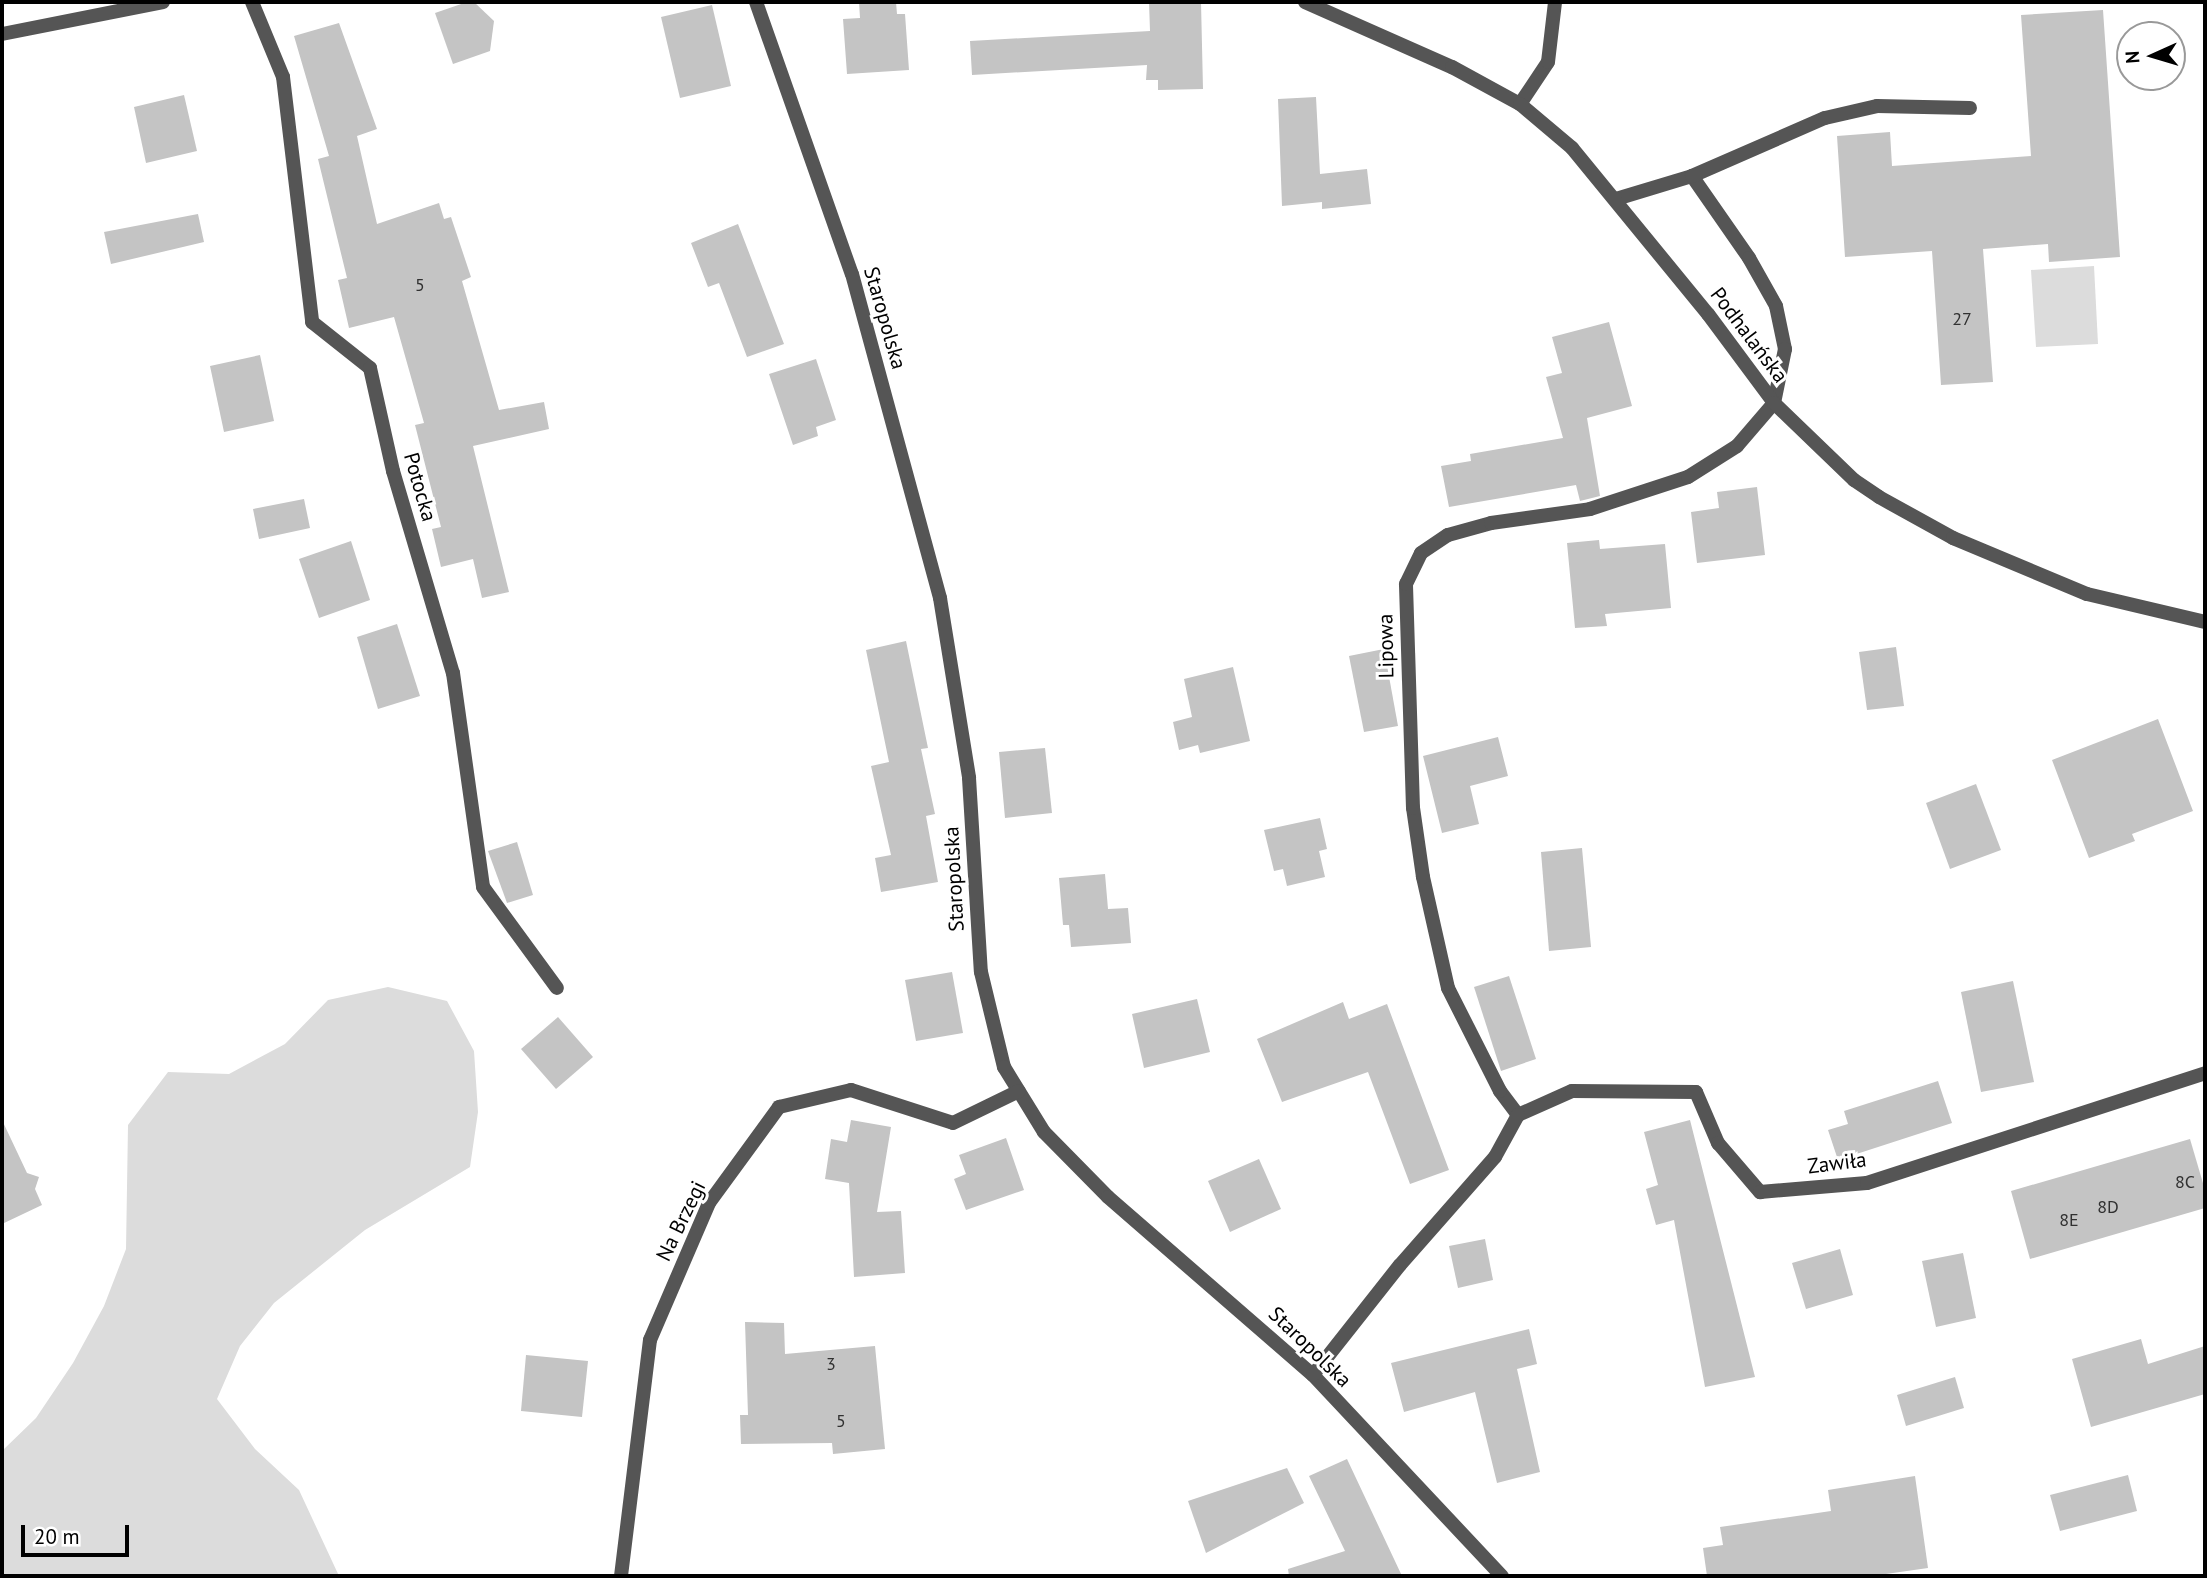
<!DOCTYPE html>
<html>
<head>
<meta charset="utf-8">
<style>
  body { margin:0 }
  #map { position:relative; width:2207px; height:1578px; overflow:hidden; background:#fff; font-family:"PT Sans",sans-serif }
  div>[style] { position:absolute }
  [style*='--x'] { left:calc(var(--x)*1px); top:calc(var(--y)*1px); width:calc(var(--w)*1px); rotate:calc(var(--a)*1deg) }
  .green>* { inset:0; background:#dcdcdc }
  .building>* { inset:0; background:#c4c4c4 }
  .service>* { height:14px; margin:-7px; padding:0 7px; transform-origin:7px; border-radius:7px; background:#555 }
  .minor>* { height:14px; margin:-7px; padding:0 7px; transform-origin:7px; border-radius:7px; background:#555 }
  .tertiary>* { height:14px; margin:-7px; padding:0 7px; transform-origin:7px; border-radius:7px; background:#555 }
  span { translate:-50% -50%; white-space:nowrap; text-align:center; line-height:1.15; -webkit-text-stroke:6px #fff; paint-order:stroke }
  .number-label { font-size:18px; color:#313131 }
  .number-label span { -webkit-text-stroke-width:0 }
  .street-label { font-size:21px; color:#000 }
  .frame { position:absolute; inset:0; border:4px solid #000; pointer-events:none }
  .north { position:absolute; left:2116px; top:21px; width:70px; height:70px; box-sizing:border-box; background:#fff; border:2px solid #999; border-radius:50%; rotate:266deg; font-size:19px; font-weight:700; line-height:28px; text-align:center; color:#000 }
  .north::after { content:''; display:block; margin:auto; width:24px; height:32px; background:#000; clip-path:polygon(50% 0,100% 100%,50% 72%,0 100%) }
  .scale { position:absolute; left:21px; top:1525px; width:108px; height:32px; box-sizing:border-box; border:4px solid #000; border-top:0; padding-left:9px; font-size:21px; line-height:24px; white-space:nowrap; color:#000; -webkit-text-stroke:5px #fff; paint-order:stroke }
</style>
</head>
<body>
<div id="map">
  <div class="green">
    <i style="clip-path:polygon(2094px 266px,2098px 344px,2036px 347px,2031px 270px)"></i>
    <i style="clip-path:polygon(388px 987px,447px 1001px,474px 1051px,478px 1112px,470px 1167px,365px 1230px,274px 1303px,240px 1346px,217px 1399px,255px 1449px,299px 1490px,339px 1576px,2px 1576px,2px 1451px,36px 1418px,73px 1363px,104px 1306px,126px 1249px,128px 1125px,168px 1072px,229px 1074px,285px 1044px,328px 1000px)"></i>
  </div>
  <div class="building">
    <i style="clip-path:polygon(467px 2px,474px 2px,494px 21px,490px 51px,453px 64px,435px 13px)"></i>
    <i style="clip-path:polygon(859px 2px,896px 2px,897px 14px,905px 14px,909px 70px,847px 74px,843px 19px,860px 18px)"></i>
    <i style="clip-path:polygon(1149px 2px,1201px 2px,1203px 89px,1158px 90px,1158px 80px,1146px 80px,1147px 65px,972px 75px,970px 41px,1150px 31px)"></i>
    <i style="clip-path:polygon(712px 5px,731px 86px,680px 98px,661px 17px)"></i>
    <i style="clip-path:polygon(2103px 10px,2120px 257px,2049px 262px,2048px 244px,1983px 249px,1993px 382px,1941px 385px,1932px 251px,1845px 257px,1837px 136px,1890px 132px,1892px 166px,2031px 156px,2021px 15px)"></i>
    <i style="clip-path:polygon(339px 23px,377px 129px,357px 136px,377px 224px,439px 203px,444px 219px,451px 217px,471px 277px,462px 281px,499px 410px,544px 402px,549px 429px,473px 446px,509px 592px,482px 598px,473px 559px,441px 567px,432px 529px,441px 527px,415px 425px,424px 423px,394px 317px,349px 328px,338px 280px,347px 278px,318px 159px,329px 156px,294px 36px)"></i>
    <i style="clip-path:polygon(184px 95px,197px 151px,146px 163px,134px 107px)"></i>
    <i style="clip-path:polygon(1316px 97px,1320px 174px,1367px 169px,1371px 204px,1322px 209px,1322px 202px,1282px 206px,1278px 99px)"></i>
    <i style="clip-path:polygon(198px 214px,204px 242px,111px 264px,104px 232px)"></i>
    <i style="clip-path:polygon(738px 224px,784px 344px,747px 357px,719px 283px,708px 287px,691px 243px)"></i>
    <i style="clip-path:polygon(1609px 322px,1632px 406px,1587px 418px,1600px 496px,1580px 501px,1576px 485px,1449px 507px,1441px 466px,1471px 461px,1470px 454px,1563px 438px,1546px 377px,1562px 373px,1552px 337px)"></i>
    <i style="clip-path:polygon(260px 355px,274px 421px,224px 432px,210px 366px)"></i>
    <i style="clip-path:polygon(816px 359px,836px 420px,816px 427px,818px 436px,793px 445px,769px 374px)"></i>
    <i style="clip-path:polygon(1757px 487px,1765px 555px,1697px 563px,1691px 512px,1719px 508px,1717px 492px)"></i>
    <i style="clip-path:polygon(304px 499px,310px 528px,259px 539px,253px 509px)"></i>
    <i style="clip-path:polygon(1599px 540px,1600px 549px,1665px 544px,1671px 608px,1605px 614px,1607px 626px,1575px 628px,1567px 543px)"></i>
    <i style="clip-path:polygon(351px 541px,370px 600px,319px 618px,299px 559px)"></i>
    <i style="clip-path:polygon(397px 624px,420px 696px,378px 709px,357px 637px)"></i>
    <i style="clip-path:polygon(906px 641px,928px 748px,921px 749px,935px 814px,926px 816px,938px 882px,881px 892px,875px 858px,891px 855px,871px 766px,889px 762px,866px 650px)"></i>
    <i style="clip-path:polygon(1896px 647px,1904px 706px,1867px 710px,1859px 652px)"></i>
    <i style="clip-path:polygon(1384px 649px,1398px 726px,1364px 732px,1349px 656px)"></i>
    <i style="clip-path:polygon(1233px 667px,1250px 741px,1200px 753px,1198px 745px,1179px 750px,1173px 722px,1192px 717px,1184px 679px)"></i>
    <i style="clip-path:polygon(2158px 719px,2193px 811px,2132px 834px,2135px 841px,2089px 858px,2052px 760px)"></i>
    <i style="clip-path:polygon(1498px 737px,1508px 776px,1470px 786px,1479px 824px,1442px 833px,1423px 756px)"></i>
    <i style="clip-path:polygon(1045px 748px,1052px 813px,1005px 818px,999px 752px)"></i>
    <i style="clip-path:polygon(1976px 784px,2001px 850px,1950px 869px,1926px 803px)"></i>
    <i style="clip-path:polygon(1320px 818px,1327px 849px,1319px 851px,1325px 877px,1287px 886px,1283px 869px,1274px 871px,1264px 830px)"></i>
    <i style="clip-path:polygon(517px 842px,533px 895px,507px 903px,488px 851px)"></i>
    <i style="clip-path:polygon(1582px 848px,1591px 947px,1549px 951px,1541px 852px)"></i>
    <i style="clip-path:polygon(1105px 874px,1108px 909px,1128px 908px,1131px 943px,1071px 947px,1069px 925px,1063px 925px,1059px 878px)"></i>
    <i style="clip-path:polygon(952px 972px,963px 1033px,916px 1041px,905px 980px)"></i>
    <i style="clip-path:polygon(1509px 976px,1536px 1059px,1501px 1071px,1474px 987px)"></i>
    <i style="clip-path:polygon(2013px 981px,2034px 1082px,1981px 1092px,1961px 992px)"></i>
    <i style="clip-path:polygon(1197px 999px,1210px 1052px,1144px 1068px,1132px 1014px)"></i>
    <i style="clip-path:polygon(1343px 1002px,1349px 1019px,1387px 1004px,1449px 1170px,1410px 1184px,1368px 1072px,1282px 1102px,1257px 1039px)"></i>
    <i style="clip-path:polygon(558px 1017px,593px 1057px,556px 1089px,521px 1049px)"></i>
    <i style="clip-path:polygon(1938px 1081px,1952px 1123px,1838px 1160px,1828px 1130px,1848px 1124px,1844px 1111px)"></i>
    <i style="clip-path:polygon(2px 1120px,27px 1173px,39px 1177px,35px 1189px,42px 1205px,2px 1224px)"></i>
    <i style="clip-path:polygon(851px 1120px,891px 1127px,877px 1212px,901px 1211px,905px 1273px,854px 1277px,849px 1183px,825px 1179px,831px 1139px,847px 1142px)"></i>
    <i style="clip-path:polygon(1690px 1120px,1755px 1377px,1705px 1387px,1674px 1220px,1656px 1225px,1646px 1189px,1658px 1185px,1644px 1132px)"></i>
    <i style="clip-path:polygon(1006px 1138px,1024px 1190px,966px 1210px,954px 1179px,966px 1174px,959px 1155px)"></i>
    <i style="clip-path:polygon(2190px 1139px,2205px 1190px,2205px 1208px,2030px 1259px,2011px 1191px)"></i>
    <i style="clip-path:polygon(1259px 1159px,1281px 1209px,1230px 1232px,1208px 1181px)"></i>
    <i style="clip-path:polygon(1485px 1239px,1493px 1280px,1458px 1288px,1449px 1246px)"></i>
    <i style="clip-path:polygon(1840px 1249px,1853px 1295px,1806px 1309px,1792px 1263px)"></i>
    <i style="clip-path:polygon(1963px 1253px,1976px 1318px,1936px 1327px,1922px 1261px)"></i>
    <i style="clip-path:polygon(745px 1322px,784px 1323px,785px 1354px,875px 1346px,885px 1449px,833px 1454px,832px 1443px,741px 1444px,740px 1415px,748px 1415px)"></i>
    <i style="clip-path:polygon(1529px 1329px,1537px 1364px,1517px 1369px,1540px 1472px,1497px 1483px,1475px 1392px,1404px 1412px,1391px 1363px)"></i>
    <i style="clip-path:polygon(2141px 1339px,2148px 1364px,2205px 1346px,2205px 1394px,2091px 1427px,2072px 1359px)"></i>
    <i style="clip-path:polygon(526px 1355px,588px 1361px,582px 1417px,521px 1411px)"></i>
    <i style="clip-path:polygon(1955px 1377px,1964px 1408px,1906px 1426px,1897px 1395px)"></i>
    <i style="clip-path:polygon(1347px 1459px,1402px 1576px,1289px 1576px,1288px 1569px,1345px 1551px,1309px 1476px)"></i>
    <i style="clip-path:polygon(1287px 1468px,1304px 1503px,1206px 1553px,1188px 1501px)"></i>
    <i style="clip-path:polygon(2128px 1475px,2137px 1511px,2060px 1531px,2050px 1495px)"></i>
    <i style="clip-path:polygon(1915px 1476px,1928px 1568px,1872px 1576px,1707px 1576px,1703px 1548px,1723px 1545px,1720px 1527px,1831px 1511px,1828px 1490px)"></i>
  </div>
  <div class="service">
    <i style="--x:1692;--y:176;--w:100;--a:55.2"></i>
    <i style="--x:1749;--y:258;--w:55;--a:60.6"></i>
    <i style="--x:1776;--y:306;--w:44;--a:78.2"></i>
    <i style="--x:1785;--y:349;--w:55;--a:101.5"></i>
    <i style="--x:1616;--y:199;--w:79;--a:-16.8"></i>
    <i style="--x:1692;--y:176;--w:145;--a:-23.6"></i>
    <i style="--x:1825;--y:118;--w:53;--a:-13"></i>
    <i style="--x:1877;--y:106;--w:93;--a:1.2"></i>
  </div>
  <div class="minor">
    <i style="--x:252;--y:2;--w:81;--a:67.5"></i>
    <i style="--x:283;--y:77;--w:247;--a:83.2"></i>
    <i style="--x:312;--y:322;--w:74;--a:38.4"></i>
    <i style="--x:370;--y:368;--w:106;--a:77.4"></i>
    <i style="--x:393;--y:471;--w:211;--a:73.5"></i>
    <i style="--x:453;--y:673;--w:216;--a:82"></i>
    <i style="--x:483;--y:887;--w:125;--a:53.8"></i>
    <i style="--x:756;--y:2;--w:288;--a:70.6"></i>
    <i style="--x:852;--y:274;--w:336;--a:74.8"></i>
    <i style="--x:940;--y:598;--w:182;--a:80.8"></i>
    <i style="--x:969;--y:778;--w:194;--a:86.5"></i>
    <i style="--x:981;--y:972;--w:98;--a:76.4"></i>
    <i style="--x:1004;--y:1067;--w:76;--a:58.4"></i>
    <i style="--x:1044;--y:1132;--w:91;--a:45.4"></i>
    <i style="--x:1108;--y:1197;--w:271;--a:41"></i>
    <i style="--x:1313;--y:1375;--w:276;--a:46.8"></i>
    <i style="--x:2;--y:34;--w:164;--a:-11.2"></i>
    <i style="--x:1520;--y:104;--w:50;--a:-56.3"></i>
    <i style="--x:1548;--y:62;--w:60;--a:-83.3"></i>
    <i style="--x:1518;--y:1115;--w:30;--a:-127"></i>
    <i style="--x:1500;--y:1091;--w:115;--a:-116.8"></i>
    <i style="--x:1448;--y:988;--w:114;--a:-102.7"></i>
    <i style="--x:1423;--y:877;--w:70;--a:-98.2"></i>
    <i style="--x:1413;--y:808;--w:224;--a:-91.8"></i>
    <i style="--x:1406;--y:584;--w:34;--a:-64"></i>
    <i style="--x:1421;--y:553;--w:32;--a:-34"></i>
    <i style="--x:1448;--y:535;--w:45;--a:-15.6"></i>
    <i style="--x:1491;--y:523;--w:100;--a:-8"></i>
    <i style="--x:1590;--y:509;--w:103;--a:-18.1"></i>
    <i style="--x:1688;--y:477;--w:58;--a:-32.3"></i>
    <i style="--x:1737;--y:446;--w:57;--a:-49.3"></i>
    <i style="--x:1518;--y:1115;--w:59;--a:-24"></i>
    <i style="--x:1572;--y:1091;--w:124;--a:0.5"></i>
    <i style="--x:1696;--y:1092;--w:56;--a:66.7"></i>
    <i style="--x:1718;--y:1143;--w:65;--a:49.4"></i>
    <i style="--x:1760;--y:1192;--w:107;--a:-4.8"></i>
    <i style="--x:1867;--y:1183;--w:355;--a:-18"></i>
    <i style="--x:1313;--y:1375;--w:140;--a:-51.7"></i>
    <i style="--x:1400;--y:1265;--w:144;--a:-48.7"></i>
    <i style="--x:1495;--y:1157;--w:48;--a:-61.3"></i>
    <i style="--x:621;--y:1576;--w:238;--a:-83"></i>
    <i style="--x:650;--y:1340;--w:149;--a:-66.7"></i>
    <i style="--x:709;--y:1203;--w:119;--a:-53.9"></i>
    <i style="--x:779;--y:1107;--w:74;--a:-13.3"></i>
    <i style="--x:851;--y:1090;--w:107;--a:17.9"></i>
    <i style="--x:953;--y:1123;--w:73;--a:-25.9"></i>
  </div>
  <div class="tertiary">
    <i style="--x:1305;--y:2;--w:161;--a:23.9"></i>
    <i style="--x:1452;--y:67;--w:77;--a:28.6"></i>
    <i style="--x:1520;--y:104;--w:68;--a:40.2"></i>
    <i style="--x:1572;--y:148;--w:215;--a:50.7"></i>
    <i style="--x:1708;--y:314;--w:111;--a:53.4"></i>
    <i style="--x:1774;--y:403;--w:111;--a:43.9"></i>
    <i style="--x:1854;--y:480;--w:30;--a:34"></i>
    <i style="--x:1879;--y:497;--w:85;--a:29"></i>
    <i style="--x:1953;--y:538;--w:145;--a:22.7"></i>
    <i style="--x:2087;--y:594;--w:121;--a:13.3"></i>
  </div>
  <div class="number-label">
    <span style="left:420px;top:285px">5</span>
    <span style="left:1962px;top:319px">27</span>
    <span style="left:2185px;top:1182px">8C</span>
    <span style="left:2108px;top:1207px">8D</span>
    <span style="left:2069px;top:1220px">8E</span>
    <span style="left:831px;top:1364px">3</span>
    <span style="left:841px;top:1421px">5</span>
  </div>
  <div class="street-label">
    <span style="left:885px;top:318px;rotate:74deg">Staropolska</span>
    <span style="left:1749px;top:335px;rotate:53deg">Podhalańska</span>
    <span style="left:420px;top:487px;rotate:74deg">Potocka</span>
    <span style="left:1386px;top:646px;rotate:-91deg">Lipowa</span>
    <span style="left:954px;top:879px;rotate:-93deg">Staropolska</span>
    <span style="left:1837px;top:1163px;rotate:-7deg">Zawiła</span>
    <span style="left:681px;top:1221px;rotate:-64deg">Na Brzegi</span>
    <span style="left:1310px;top:1347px;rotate:44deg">Staropolska</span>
  </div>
  <div class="frame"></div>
  <div class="north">N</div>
  <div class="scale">20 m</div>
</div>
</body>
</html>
